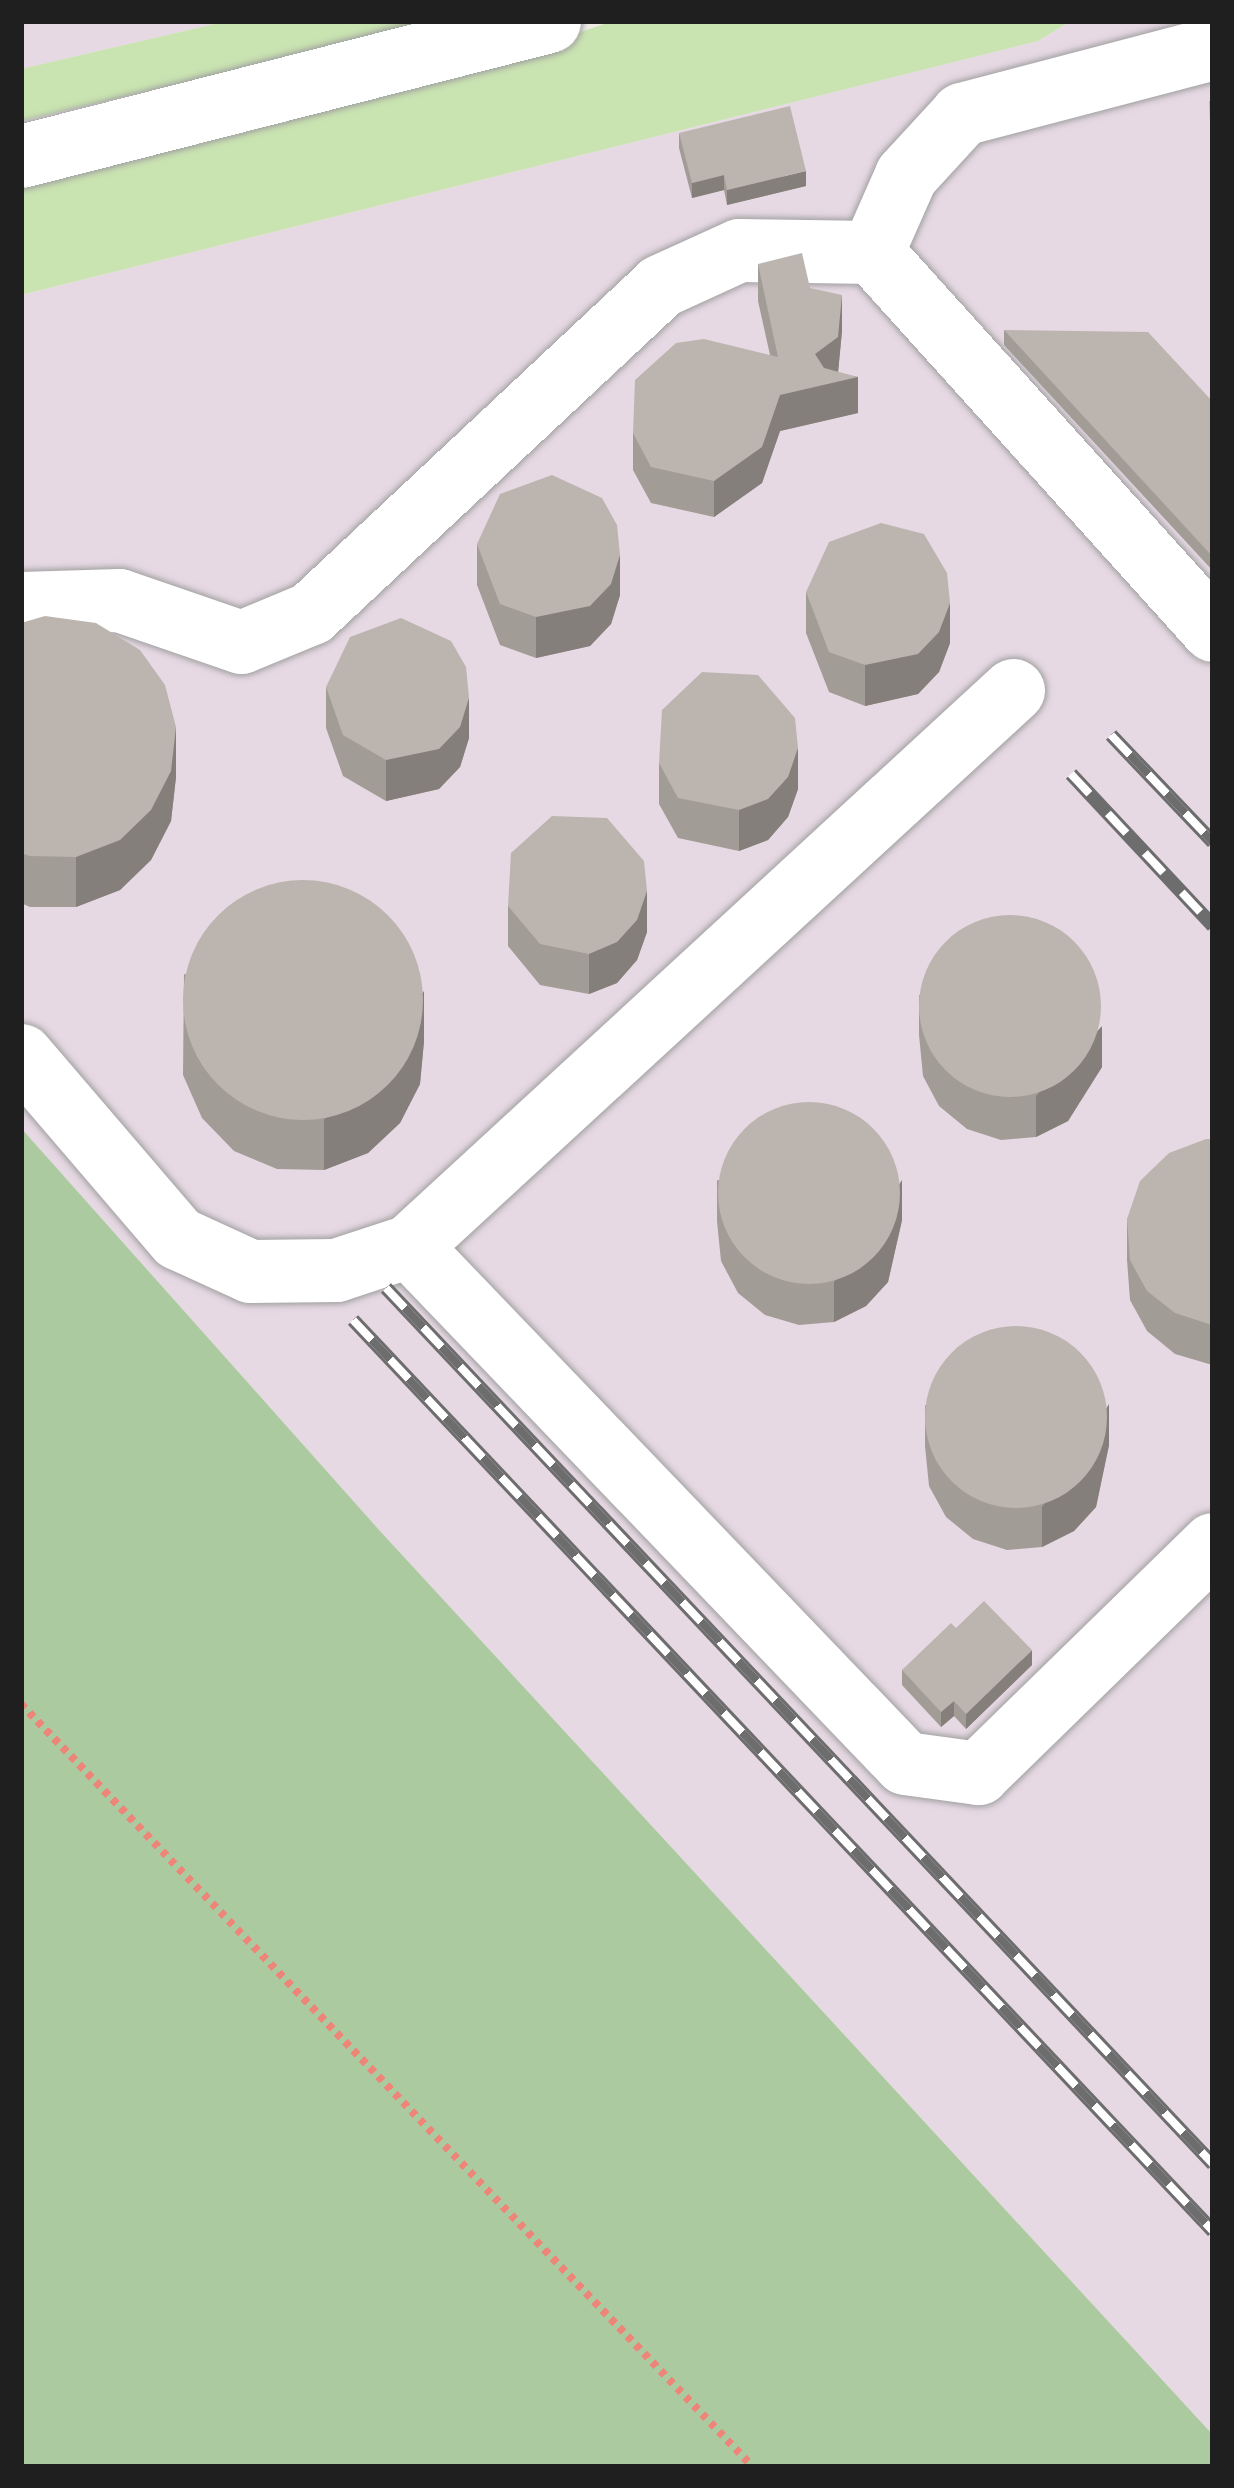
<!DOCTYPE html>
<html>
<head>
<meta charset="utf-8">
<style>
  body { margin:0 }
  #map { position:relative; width:1234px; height:2488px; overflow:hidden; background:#efece6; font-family:"Exo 2",sans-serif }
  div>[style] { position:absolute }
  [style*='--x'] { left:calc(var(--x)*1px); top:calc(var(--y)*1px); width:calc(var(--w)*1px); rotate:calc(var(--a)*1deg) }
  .industrial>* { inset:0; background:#e7d9e4 }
  .grass>* { inset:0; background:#cae4b1 }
  .forest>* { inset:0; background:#acca9f }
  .path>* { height:8px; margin-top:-4px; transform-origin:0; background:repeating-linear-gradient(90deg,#ed8579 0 6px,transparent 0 12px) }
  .roads { filter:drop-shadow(0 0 3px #a0a0a0) drop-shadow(0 0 3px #a0a0a0) }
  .minor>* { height:63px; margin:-31.5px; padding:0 31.5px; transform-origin:31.5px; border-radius:31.5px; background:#fff }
  .rail>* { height:14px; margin-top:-7px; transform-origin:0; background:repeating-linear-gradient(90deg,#fff 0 27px,#6d6d6d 0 54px); box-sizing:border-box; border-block:3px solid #6d6d6d }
  .wall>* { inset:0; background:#a29c96 }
  .shaded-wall>* { inset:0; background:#847f7a }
  .building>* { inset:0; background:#bcb5af }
  .round { border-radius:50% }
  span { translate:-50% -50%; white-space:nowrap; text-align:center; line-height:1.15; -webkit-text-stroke:9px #fff; paint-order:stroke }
  .frame { position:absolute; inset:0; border:24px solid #1f1f1f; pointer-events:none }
</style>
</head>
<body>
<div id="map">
  <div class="industrial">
    <i style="clip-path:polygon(21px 21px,227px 21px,21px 69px)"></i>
    <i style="clip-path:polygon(1071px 21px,1213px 21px,1213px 2435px,380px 1531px,21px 1128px,21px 295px,1038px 41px)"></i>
  </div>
  <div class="grass">
    <i style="clip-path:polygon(227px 21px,441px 21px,21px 121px,21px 69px)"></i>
    <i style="clip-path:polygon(613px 21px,1071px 21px,1038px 41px,21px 295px,21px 182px,516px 54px)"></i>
  </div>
  <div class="forest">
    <i style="clip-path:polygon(21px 1128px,380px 1531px,1213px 2435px,1213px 2467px,21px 2467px)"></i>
  </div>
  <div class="path">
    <i style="--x:21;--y:1704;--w:1057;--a:46.19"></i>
  </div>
  <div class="roads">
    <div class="minor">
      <i style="--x:1213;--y:48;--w:260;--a:165.3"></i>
      <i style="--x:962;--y:114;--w:83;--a:132.6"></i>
      <i style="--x:906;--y:175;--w:84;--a:113.8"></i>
      <i style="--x:872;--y:252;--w:509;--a:47.95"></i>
      <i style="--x:21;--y:156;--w:545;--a:-14.34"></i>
      <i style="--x:21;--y:603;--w:98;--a:-1.8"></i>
      <i style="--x:119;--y:600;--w:129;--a:19"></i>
      <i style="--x:241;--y:642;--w:76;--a:-22.5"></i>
      <i style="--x:311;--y:613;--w:478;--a:-43.1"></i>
      <i style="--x:660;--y:286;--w:87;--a:-24.5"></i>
      <i style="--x:739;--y:250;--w:133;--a:0.9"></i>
      <i style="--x:21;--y:1055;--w:241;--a:49.4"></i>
      <i style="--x:178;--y:1238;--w:79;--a:24.6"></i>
      <i style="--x:250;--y:1271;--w:86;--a:-0.7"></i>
      <i style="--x:336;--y:1270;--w:77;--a:-18.2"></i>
      <i style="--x:409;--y:1246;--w:821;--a:-42.63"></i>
      <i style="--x:409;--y:1246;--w:716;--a:46.19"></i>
      <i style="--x:905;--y:1763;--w:74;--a:7.8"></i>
      <i style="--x:978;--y:1773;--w:328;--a:-44.3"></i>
    </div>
  </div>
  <div class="rail">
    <i style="--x:1111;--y:735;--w:148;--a:46.4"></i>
    <i style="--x:1071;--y:774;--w:208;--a:46.9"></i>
    <i style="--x:386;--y:1288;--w:1205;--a:46.65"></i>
    <i style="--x:353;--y:1320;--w:1253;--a:46.65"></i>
  </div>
  <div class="wall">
    <i style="clip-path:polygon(679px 133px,806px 186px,727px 205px,724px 190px,692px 198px,679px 148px)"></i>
    <i style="clip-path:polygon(758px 264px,810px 288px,842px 331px,838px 372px,858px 413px,780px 431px,762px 483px,714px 517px,651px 503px,633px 470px,633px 433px,770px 355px,758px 301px)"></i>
    <i style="clip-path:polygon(1004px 330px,1213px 402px,1213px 571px,1004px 345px)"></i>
    <i style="clip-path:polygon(477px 544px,620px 595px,611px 624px,590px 646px,536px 658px,500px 645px,477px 585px)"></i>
    <i style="clip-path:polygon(806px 592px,950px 643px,939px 672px,918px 694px,865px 706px,829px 692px,806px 633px)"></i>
    <i style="clip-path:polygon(21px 623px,176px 777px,171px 821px,151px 860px,120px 890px,76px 907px,30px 907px,21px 903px)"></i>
    <i style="clip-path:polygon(326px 687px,469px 738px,460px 767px,439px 789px,386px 801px,343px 776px,326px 728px)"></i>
    <i style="clip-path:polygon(659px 763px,798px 789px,788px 817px,768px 840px,739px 851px,678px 838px,659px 804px)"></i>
    <i style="clip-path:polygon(508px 906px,647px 932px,637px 960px,617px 983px,589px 994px,540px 985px,508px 946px)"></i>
    <i style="clip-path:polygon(184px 974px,424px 1041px,420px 1084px,400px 1123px,368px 1153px,324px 1170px,277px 1169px,234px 1151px,202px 1118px,183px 1075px)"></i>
    <i style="clip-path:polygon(919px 995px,1102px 1067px,1068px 1121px,1036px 1137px,1001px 1140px,967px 1129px,939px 1106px,923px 1076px,919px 1035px)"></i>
    <i style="clip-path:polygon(1213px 1139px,1213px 1364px,1209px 1364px,1175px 1354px,1147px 1331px,1130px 1300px,1127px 1260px,1127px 1219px)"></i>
    <i style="clip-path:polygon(717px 1180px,902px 1220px,888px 1282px,866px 1306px,834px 1322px,799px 1325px,765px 1315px,738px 1293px,721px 1261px,717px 1221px)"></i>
    <i style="clip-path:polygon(925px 1405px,1109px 1445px,1096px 1507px,1074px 1531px,1042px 1547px,1007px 1550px,973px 1539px,946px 1517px,929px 1486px,925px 1446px)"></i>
    <i style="clip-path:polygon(956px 1628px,1032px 1665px,966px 1729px,954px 1716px,941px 1727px,902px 1685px,902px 1670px)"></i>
  </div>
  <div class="shaded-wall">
    <i style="clip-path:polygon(806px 171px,806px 186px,727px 205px,727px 190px)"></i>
    <i style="clip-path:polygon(724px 175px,724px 190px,692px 198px,692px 183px)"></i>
    <i style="clip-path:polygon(842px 295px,842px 331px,838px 373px,858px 377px,858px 413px,780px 431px,762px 483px,714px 517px,714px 481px,780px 395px,815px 354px)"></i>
    <i style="clip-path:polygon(620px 555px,620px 595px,611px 624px,590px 646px,536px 658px,536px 617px)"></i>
    <i style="clip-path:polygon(950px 603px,950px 643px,939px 672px,918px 694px,865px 706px,865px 665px)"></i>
    <i style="clip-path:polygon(469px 698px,469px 738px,460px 767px,439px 789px,386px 801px,386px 760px)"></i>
    <i style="clip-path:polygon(176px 727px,176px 777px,171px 821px,151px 860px,120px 890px,76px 907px,76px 857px)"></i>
    <i style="clip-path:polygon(798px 748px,798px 789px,788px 817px,768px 840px,739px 851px,739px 810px)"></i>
    <i style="clip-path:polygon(647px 891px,647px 932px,637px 960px,617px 983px,589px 994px,589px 954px)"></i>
    <i style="clip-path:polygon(424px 991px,424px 1041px,420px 1084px,400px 1123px,368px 1153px,324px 1170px,324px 1120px)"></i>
    <i style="clip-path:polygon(1102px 1026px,1102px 1067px,1068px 1121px,1036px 1137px,1036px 1096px)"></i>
    <i style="clip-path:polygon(902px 1180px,902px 1220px,888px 1282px,866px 1306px,834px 1322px,834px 1282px)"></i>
    <i style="clip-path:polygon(1109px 1404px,1109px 1445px,1096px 1507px,1074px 1531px,1042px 1547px,1042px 1507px)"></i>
    <i style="clip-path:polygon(1032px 1650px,1032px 1665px,966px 1729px,966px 1714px)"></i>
    <i style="clip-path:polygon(954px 1701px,954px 1716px,941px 1727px,941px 1712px)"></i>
  </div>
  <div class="building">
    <i style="clip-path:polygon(1209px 101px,1213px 102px,1213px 188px)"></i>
    <i style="clip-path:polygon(790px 106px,806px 171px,727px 190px,724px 175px,692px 183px,679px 133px)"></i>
    <i style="clip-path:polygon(802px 253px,810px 288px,842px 295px,838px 337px,815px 354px,824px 368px,858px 377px,780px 395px,762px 447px,714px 481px,651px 467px,633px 433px,635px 380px,676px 343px,704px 339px,778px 357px,758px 264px)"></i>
    <i style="clip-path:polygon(1004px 330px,1148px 332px,1213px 402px,1213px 557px)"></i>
    <i style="clip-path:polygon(552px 475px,602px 498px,617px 525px,620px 555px,611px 584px,590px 606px,536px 617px,500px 604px,477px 544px,500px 494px)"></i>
    <i style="clip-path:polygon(881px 523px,924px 534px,947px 573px,950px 603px,939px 632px,918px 654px,865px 665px,829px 652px,806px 592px,829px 542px)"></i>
    <i style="clip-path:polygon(45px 616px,96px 623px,140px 650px,165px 685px,176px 727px,171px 771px,151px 810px,120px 840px,76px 857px,30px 856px,21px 853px,21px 623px)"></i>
    <i style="clip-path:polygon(401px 618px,451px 641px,466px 667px,469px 698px,460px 727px,439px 749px,386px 760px,343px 735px,326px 687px,350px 637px)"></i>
    <i style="clip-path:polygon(702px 672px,758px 675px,795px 718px,798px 748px,788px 777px,768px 799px,739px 810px,678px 798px,659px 763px,662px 710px)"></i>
    <i style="clip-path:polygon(552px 816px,607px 818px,644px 861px,647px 891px,637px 920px,617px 942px,589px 954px,540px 944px,508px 906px,511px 853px)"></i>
    <i class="round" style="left:183px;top:880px;width:240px;height:240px"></i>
    <i class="round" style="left:919px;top:915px;width:182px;height:182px"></i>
    <i class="round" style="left:718px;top:1102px;width:182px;height:182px"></i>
    <i style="clip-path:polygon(1206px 1139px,1213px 1139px,1213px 1323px,1209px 1324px,1175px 1313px,1147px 1291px,1130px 1260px,1127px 1219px,1140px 1181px,1169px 1153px)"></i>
    <i class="round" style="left:925px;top:1326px;width:182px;height:182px"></i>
    <i style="clip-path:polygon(984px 1601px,1032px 1650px,966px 1714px,954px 1701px,941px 1712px,902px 1670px,951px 1623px,956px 1628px)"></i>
  </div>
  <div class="frame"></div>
</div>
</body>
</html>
